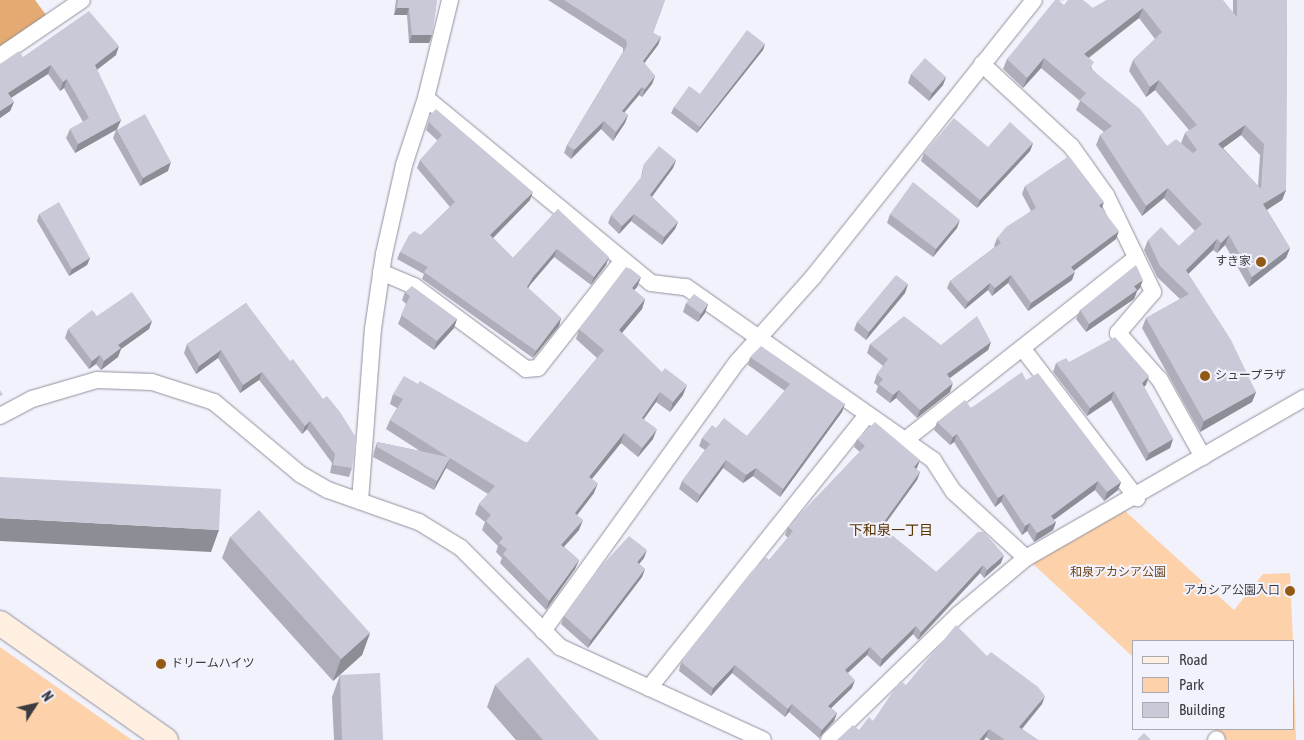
<!DOCTYPE html>
<html>
<head>
<meta charset="utf-8">
<style>
  body { margin:0 }
  #map { position:relative; width:1304px; height:740px; overflow:hidden; background:#f2f2fd; font-family:"Asap Condensed","Noto Sans JP",sans-serif }
  div>[style] { position:absolute }
  [style*='--x'] { left:calc(var(--x)*1px); top:calc(var(--y)*1px); width:calc(var(--w)*1px); rotate:calc(var(--a)*1deg) }
  .green>* { inset:0; background:#fdd2aa }
  .forest>* { inset:0; background:#e4aa71 }
  .roads { filter:drop-shadow(0 0 1px #91919d) drop-shadow(0 0 1px #91919d) }
  .street>* { height:16px; margin:-8px; padding:0 8px; transform-origin:8px; border-radius:8px; background:#fff }
  .secondary>* { height:24px; margin:-12px; padding:0 12px; transform-origin:12px; border-radius:12px; background:#ffefe1 }
  .wall>* { inset:0; background:#aeadb9 }
  .shaded-wall>* { inset:0; background:#8d8d96 }
  .building>* { inset:0; background:#cac9d7 }
  .dots>* { width:14px; height:14px; translate:-50% -50%; box-sizing:border-box; border:2px solid #f2f2fd; border-radius:50% }
  span { translate:-50% -50%; white-space:nowrap; text-align:center; line-height:1.15; -webkit-text-stroke:4px #f2f2fd; paint-order:stroke }
  .poi-label { font-size:12px; color:#3b3b40 }
  .right { translate:-100% -50%; text-align:right }
  .left { translate:0 -50%; text-align:left }
  .park-label { font-size:12px; color:#6f481e }
  .neighbourhood-label { font-size:14px; color:#5a3302 }
  .legend { position:absolute; left:1132px; top:640px; width:162px; height:90px; box-sizing:border-box; background:#f2f2fd; border:1px solid #a9a9b1; margin:0; padding:6px 9px; list-style:none; font-size:15px; color:#3b3b40 }
  .legend li { display:flex; align-items:center; gap:10px; height:25px }
  .legend b { width:25px; border:1px solid #a9a9b1 }
  .north { position:absolute; left:10px; top:680px; width:50px; height:50px; -webkit-text-stroke:4px #f2f2fd; paint-order:stroke; rotate:55deg; font-size:14px; font-weight:700; line-height:20px; text-align:center; color:#3b3b40 }
  .north::after { content:''; display:block; margin:auto; width:18px; height:22px; background:#3b3b40; clip-path:polygon(50% 0,100% 100%,50% 72%,0 100%) }
</style>
</head>
<body>
<div id="map">
  <div class="green">
    <i style="clip-path:polygon(1124px 510px,1234px 610px,1263px 574px,1290px 573px,1293px 641px,1133px 641px,1133px 657px,1032px 563px)"></i>
    <i style="clip-path:polygon(1293px 644px,1296px 740px,1225px 740px,1213px 729px,1293px 729px)"></i>
    <i style="clip-path:polygon(0 647px,132px 740px,0 740px)"></i>
  </div>
  <div class="forest">
    <i style="clip-path:polygon(0 0,35px 0,46px 15px,0 49px)"></i>
  </div>
  <div class="roads">
    <div class="street">
      <i style="--x:0;--y:56;--w:99;--a:-34.3"></i>
      <i style="--x:982;--y:64;--w:121;--a:42.7"></i>
      <i style="--x:1071;--y:146;--w:60;--a:54.5"></i>
      <i style="--x:1106;--y:195;--w:108;--a:64.1"></i>
      <i style="--x:1153;--y:292;--w:54;--a:130.5"></i>
      <i style="--x:1118;--y:333;--w:63;--a:48.2"></i>
      <i style="--x:1160;--y:380;--w:88;--a:60.8"></i>
      <i style="--x:426;--y:98;--w:291;--a:39.4"></i>
      <i style="--x:651;--y:283;--w:35;--a:7"></i>
      <i style="--x:686;--y:287;--w:302;--a:35"></i>
      <i style="--x:933;--y:460;--w:37;--a:57"></i>
      <i style="--x:953;--y:491;--w:99;--a:42.5"></i>
      <i style="--x:381;--y:272;--w:36;--a:23"></i>
      <i style="--x:414;--y:286;--w:139;--a:36.5"></i>
      <i style="--x:526;--y:369;--w:12;--a:-5"></i>
      <i style="--x:538;--y:368;--w:137;--a:-51.8"></i>
      <i style="--x:1023;--y:349;--w:188;--a:52.6"></i>
      <i style="--x:0;--y:416;--w:36;--a:-28"></i>
      <i style="--x:32;--y:399;--w:68;--a:-16.3"></i>
      <i style="--x:97;--y:380;--w:55;--a:2.1"></i>
      <i style="--x:152;--y:382;--w:65;--a:17.9"></i>
      <i style="--x:214;--y:402;--w:112;--a:39.9"></i>
      <i style="--x:300;--y:474;--w:32;--a:30"></i>
      <i style="--x:328;--y:490;--w:96;--a:19.4"></i>
      <i style="--x:419;--y:522;--w:49;--a:31.8"></i>
      <i style="--x:461;--y:548;--w:140;--a:45"></i>
      <i style="--x:560;--y:647;--w:223;--a:24.6"></i>
      <i style="--x:904;--y:441;--w:295;--a:-38.3"></i>
      <i style="--x:360;--y:501;--w:172;--a:-85.7"></i>
      <i style="--x:373;--y:329;--w:76;--a:-81.7"></i>
      <i style="--x:384;--y:254;--w:91;--a:-77.3"></i>
      <i style="--x:404;--y:165;--w:71;--a:-71.8"></i>
      <i style="--x:426;--y:98;--w:101;--a:-76.2"></i>
      <i style="--x:543;--y:631;--w:333;--a:-54.2"></i>
      <i style="--x:738;--y:361;--w:113;--a:-48.2"></i>
      <i style="--x:813;--y:277;--w:354;--a:-51.4"></i>
      <i style="--x:649;--y:688;--w:349;--a:-51.4"></i>
      <i style="--x:829;--y:740;--w:180;--a:-44.1"></i>
      <i style="--x:958;--y:615;--w:89;--a:-40"></i>
      <i style="--x:1026;--y:558;--w:321;--a:-29.9"></i>
      <i style="--x:1216;--y:740;--w:1;--a:-45"></i>
    </div>
    <div class="secondary">
      <i style="--x:0;--y:623;--w:203;--a:35.2"></i>
    </div>
  </div>
  <div class="wall">
    <i style="clip-path:polygon(396px 0,437px 0,432px 35px,429px 43px,409px 43px,407px 15px,394px 15px)"></i>
    <i style="clip-path:polygon(548px 0,665px 0,653px 33px,661px 37px,658px 45px,644px 63px,655px 76px,652px 84px,642px 97px,639px 95px,624px 112px,628px 115px,625px 123px,613px 141px,601px 129px,571px 159px,564px 153px,567px 145px,623px 52px,623px 48px)"></i>
    <i style="clip-path:polygon(evenodd,1107px 0,1233px 12px,1233px 0,1287px 0,1286px 190px,1282px 200px,1267px 210px,1290px 248px,1286px 258px,1249px 287px,1225px 245px,1217px 253px,1213px 250px,1188px 274px,1256px 392px,1252px 402px,1200px 432px,1142px 328px,1146px 318px,1180px 299px,1157px 277px,1144px 250px,1148px 240px,1179px 246px,1195px 231px,1164px 198px,1142px 216px,1096px 145px,1100px 135px,1104px 132px,1076px 110px,1080px 101px,1041px 68px,1023px 88px,1003px 69px,1007px 59px,1064px 5px,1093px 8px,1107px 0,1139px 18px,1155px 39px,1133px 60px,1129px 71px,1146px 97px,1155px 90px,1189px 130px,1185px 133px,1181px 143px,1167px 146px,1092px 69px,1089px 58px,1139px 18px,1107px 0,1241px 135px,1260px 155px,1258px 186px,1223px 148px,1241px 135px)"></i>
    <i style="clip-path:polygon(765px 44px,763px 50px,697px 133px,671px 113px,674px 107px,700px 94px)"></i>
    <i style="clip-path:polygon(116px 55px,97px 70px,121px 120px,117px 129px,168px 171px,140px 186px,113px 138px,116px 130px,75px 153px,66px 138px,70px 129px,83px 122px,64px 88px,60px 91px,48px 74px,11px 98px,14px 102px,10px 111px,0 118px,0 64px,23px 57px)"></i>
    <i style="clip-path:polygon(911px 74px,946px 77px,943px 85px,929px 101px,908px 83px)"></i>
    <i style="clip-path:polygon(431px 114px,530px 200px,493px 238px,513px 258px,558px 209px,606px 265px,591px 285px,554px 257px,530px 285px,528px 288px,561px 318px,559px 326px,533px 358px,422px 279px,424px 274px,397px 259px,400px 252px,421px 235px,450px 207px,417px 168px,420px 160px,438px 141px,426px 130px)"></i>
    <i style="clip-path:polygon(1033px 143px,1030px 151px,977px 208px,921px 161px,924px 153px)"></i>
    <i style="clip-path:polygon(676px 160px,673px 168px,652px 197px,678px 222px,675px 229px,662px 245px,631px 221px,619px 234px,608px 223px,611px 215px,641px 179px,642px 172px,644px 164px)"></i>
    <i style="clip-path:polygon(1025px 186px,1101px 209px,1116px 239px,1074px 271px,1072px 280px,1028px 311px,1008px 283px,992px 296px,988px 290px,965px 309px,947px 288px,950px 281px,995px 247px,994px 246px,997px 238px,1031px 211px,1022px 194px)"></i>
    <i style="clip-path:polygon(39px 214px,90px 258px,87px 265px,69px 276px,37px 221px)"></i>
    <i style="clip-path:polygon(890px 214px,957px 228px,933px 257px,887px 223px)"></i>
    <i style="clip-path:polygon(641px 277px,637px 287px,634px 290px,645px 299px,642px 309px,622px 333px,683px 395px,670px 412px,656px 402px,644px 419px,653px 439px,638px 457px,621px 443px,592px 479px,594px 493px,577px 515px,579px 530px,564px 547px,579px 560px,575px 569px,546px 610px,500px 563px,502px 558px,496px 552px,498px 546px,482px 530px,485px 522px,475px 514px,479px 504px,488px 494px,446px 468px,434px 490px,373px 457px,374px 452px,377px 442px,420px 451px,386px 429px,390px 420px,397px 408px,390px 404px,393px 394px,527px 443px,597px 358px,576px 339px,579px 329px)"></i>
    <i style="clip-path:polygon(908px 284px,905px 293px,866px 340px,854px 330px,857px 322px)"></i>
    <i style="clip-path:polygon(1140px 288px,1137px 291px,1134px 299px,1086px 332px,1076px 319px,1080px 310px)"></i>
    <i style="clip-path:polygon(405px 292px,457px 319px,454px 328px,434px 350px,398px 324px,406px 304px,402px 300px)"></i>
    <i style="clip-path:polygon(246px 303px,352px 468px,349px 477px,330px 473px,332px 463px,307px 429px,302px 434px,259px 380px,240px 393px,218px 358px,196px 374px,184px 353px,187px 344px)"></i>
    <i style="clip-path:polygon(686px 303px,708px 304px,705px 313px,698px 322px,683px 312px)"></i>
    <i style="clip-path:polygon(97px 316px,152px 321px,149px 329px,121px 349px,118px 357px,101px 370px,96px 364px,89px 369px,65px 338px,68px 329px)"></i>
    <i style="clip-path:polygon(991px 342px,988px 350px,950px 378px,950px 392px,917px 418px,896px 398px,890px 403px,876px 392px,878px 386px,874px 383px,877px 374px,883px 366px,867px 353px,870px 344px,941px 345px)"></i>
    <i style="clip-path:polygon(750px 357px,845px 404px,842px 412px,780px 497px,753px 476px,743px 483px,723px 468px,697px 503px,679px 489px,682px 481px,705px 450px,699px 446px,702px 438px,716px 428px,747px 436px,785px 391px,748px 365px)"></i>
    <i style="clip-path:polygon(1069px 362px,1146px 385px,1144px 387px,1173px 439px,1170px 448px,1146px 461px,1111px 400px,1087px 416px,1053px 372px,1056px 363px)"></i>
    <i style="clip-path:polygon(1026px 380px,1121px 482px,1118px 490px,1104px 501px,1095px 490px,1054px 520px,1056px 522px,1053px 530px,1034px 542px,1027px 531px,1022px 535px,1001px 502px,995px 507px,954px 442px,950px 445px,934px 430px,937px 422px,971px 408px)"></i>
    <i style="clip-path:polygon(857px 439px,920px 460px,916px 469px,920px 472px,917px 480px,882px 527px,936px 572px,1001px 563px,984px 578px,980px 573px,918px 640px,913px 634px,880px 667px,867px 655px,848px 673px,852px 688px,831px 708px,837px 713px,834px 721px,819px 738px,789px 712px,785px 717px,732px 673px,711px 696px,679px 671px,680px 666px,683px 658px,769px 560px,788px 538px,785px 535px,788px 527px,860px 452px,854px 447px)"></i>
    <i style="clip-path:polygon(230px 537px,370px 633px,362px 655px,333px 681px,222px 558px)"></i>
    <i style="clip-path:polygon(644px 558px,639px 564px,645px 569px,642px 577px,588px 648px,561px 624px,564px 616px)"></i>
    <i style="clip-path:polygon(987px 656px,1042px 704px,1022px 729px,1038px 740px,990px 740px,986px 737px,859px 730px,873px 721px,906px 685px)"></i>
    <i style="clip-path:polygon(340px 675px,383px 740px,334px 740px,332px 697px)"></i>
    <i style="clip-path:polygon(495px 685px,599px 740px,516px 740px,487px 707px)"></i>
  </div>
  <div class="shaded-wall">
    <i style="clip-path:polygon(397px 8px,409px 8px,407px 15px,394px 15px)"></i>
    <i style="clip-path:polygon(1143px 8px,1139px 18px,1080px 64px,1084px 54px)"></i>
    <i style="clip-path:polygon(412px 35px,432px 35px,429px 43px,409px 43px)"></i>
    <i style="clip-path:polygon(661px 37px,658px 45px,640px 69px,643px 61px)"></i>
    <i style="clip-path:polygon(765px 44px,763px 50px,697px 133px,700px 127px)"></i>
    <i style="clip-path:polygon(119px 46px,116px 55px,91px 74px,95px 65px)"></i>
    <i style="clip-path:polygon(1044px 58px,1041px 68px,1023px 88px,1027px 78px)"></i>
    <i style="clip-path:polygon(51px 65px,48px 74px,4px 102px,8px 93px)"></i>
    <i style="clip-path:polygon(655px 76px,652px 84px,642px 97px,645px 89px)"></i>
    <i style="clip-path:polygon(946px 77px,943px 85px,929px 101px,932px 93px)"></i>
    <i style="clip-path:polygon(67px 79px,64px 88px,60px 91px,63px 82px)"></i>
    <i style="clip-path:polygon(1159px 80px,1155px 90px,1146px 97px,1150px 87px)"></i>
    <i style="clip-path:polygon(642px 87px,639px 95px,619px 119px,622px 111px)"></i>
    <i style="clip-path:polygon(14px 102px,10px 111px,0 118px,0 111px)"></i>
    <i style="clip-path:polygon(628px 115px,625px 123px,613px 141px,616px 132px)"></i>
    <i style="clip-path:polygon(121px 120px,117px 129px,75px 153px,78px 144px)"></i>
    <i style="clip-path:polygon(604px 121px,601px 129px,571px 159px,574px 150px)"></i>
    <i style="clip-path:polygon(1245px 125px,1241px 135px,1215px 154px,1218px 144px)"></i>
    <i style="clip-path:polygon(1033px 143px,1030px 151px,977px 208px,980px 200px)"></i>
    <i style="clip-path:polygon(676px 160px,673px 168px,647px 203px,650px 195px)"></i>
    <i style="clip-path:polygon(171px 162px,168px 171px,140px 186px,143px 178px)"></i>
    <i style="clip-path:polygon(1168px 188px,1164px 198px,1142px 216px,1146px 206px)"></i>
    <i style="clip-path:polygon(1286px 190px,1282px 200px,1260px 214px,1263px 204px)"></i>
    <i style="clip-path:polygon(533px 192px,530px 200px,488px 243px,490px 235px)"></i>
    <i style="clip-path:polygon(1104px 202px,1101px 210px,1099px 205px)"></i>
    <i style="clip-path:polygon(634px 214px,631px 221px,619px 234px,622px 226px)"></i>
    <i style="clip-path:polygon(960px 220px,957px 228px,933px 257px,936px 249px)"></i>
    <i style="clip-path:polygon(678px 222px,675px 229px,662px 245px,664px 237px)"></i>
    <i style="clip-path:polygon(1119px 231px,1116px 239px,1068px 275px,1071px 267px)"></i>
    <i style="clip-path:polygon(1229px 235px,1225px 245px,1217px 253px,1221px 243px)"></i>
    <i style="clip-path:polygon(1217px 239px,1213px 250px,1182px 280px,1186px 270px)"></i>
    <i style="clip-path:polygon(1290px 248px,1286px 258px,1249px 287px,1252px 277px)"></i>
    <i style="clip-path:polygon(557px 249px,554px 257px,530px 285px,524px 295px,527px 287px,533px 277px)"></i>
    <i style="clip-path:polygon(609px 257px,606px 265px,591px 285px,594px 277px)"></i>
    <i style="clip-path:polygon(90px 258px,87px 265px,69px 276px,72px 269px)"></i>
    <i style="clip-path:polygon(1075px 272px,1072px 280px,1028px 311px,1031px 303px)"></i>
    <i style="clip-path:polygon(1011px 275px,1008px 283px,992px 296px,995px 288px)"></i>
    <i style="clip-path:polygon(641px 277px,637px 287px,628px 297px,632px 288px)"></i>
    <i style="clip-path:polygon(1143px 280px,1140px 288px,1137px 291px,1134px 299px,1086px 332px,1089px 324px,1134px 286px)"></i>
    <i style="clip-path:polygon(990px 283px,988px 290px,965px 309px,968px 302px)"></i>
    <i style="clip-path:polygon(908px 284px,905px 293px,866px 340px,869px 332px)"></i>
    <i style="clip-path:polygon(645px 299px,642px 309px,616px 340px,619px 330px)"></i>
    <i style="clip-path:polygon(708px 304px,705px 313px,698px 322px,701px 314px)"></i>
    <i style="clip-path:polygon(561px 318px,559px 326px,533px 358px,536px 351px)"></i>
    <i style="clip-path:polygon(457px 319px,454px 328px,434px 350px,437px 341px)"></i>
    <i style="clip-path:polygon(152px 321px,149px 329px,121px 349px,118px 357px,101px 370px,104px 361px,118px 345px)"></i>
    <i style="clip-path:polygon(991px 342px,988px 350px,944px 382px,947px 374px)"></i>
    <i style="clip-path:polygon(221px 350px,218px 358px,196px 374px,199px 366px)"></i>
    <i style="clip-path:polygon(100px 355px,96px 364px,89px 369px,92px 361px)"></i>
    <i style="clip-path:polygon(262px 372px,259px 380px,240px 393px,243px 385px)"></i>
    <i style="clip-path:polygon(1149px 376px,1146px 385px,1139px 391px,1142px 383px)"></i>
    <i style="clip-path:polygon(953px 383px,950px 392px,917px 418px,920px 410px)"></i>
    <i style="clip-path:polygon(687px 385px,683px 395px,670px 412px,673px 402px)"></i>
    <i style="clip-path:polygon(899px 390px,896px 398px,890px 403px,893px 395px)"></i>
    <i style="clip-path:polygon(1114px 391px,1111px 400px,1087px 416px,1090px 408px)"></i>
    <i style="clip-path:polygon(660px 392px,656px 402px,638px 427px,642px 418px)"></i>
    <i style="clip-path:polygon(1256px 392px,1252px 402px,1200px 432px,1204px 421px)"></i>
    <i style="clip-path:polygon(845px 404px,842px 412px,780px 497px,783px 489px)"></i>
    <i style="clip-path:polygon(310px 421px,307px 429px,302px 434px,305px 426px)"></i>
    <i style="clip-path:polygon(657px 429px,653px 439px,638px 457px,642px 448px)"></i>
    <i style="clip-path:polygon(624px 433px,621px 443px,586px 486px,589px 477px)"></i>
    <i style="clip-path:polygon(957px 434px,954px 442px,950px 445px,953px 437px)"></i>
    <i style="clip-path:polygon(1173px 439px,1170px 448px,1146px 461px,1149px 453px)"></i>
    <i style="clip-path:polygon(450px 458px,446px 468px,434px 490px,437px 481px)"></i>
    <i style="clip-path:polygon(726px 460px,723px 468px,697px 503px,700px 495px)"></i>
    <i style="clip-path:polygon(920px 460px,917px 468px,911px 475px,914px 467px)"></i>
    <i style="clip-path:polygon(756px 468px,753px 476px,743px 483px,746px 475px)"></i>
    <i style="clip-path:polygon(920px 472px,917px 480px,878px 534px,881px 526px)"></i>
    <i style="clip-path:polygon(1098px 481px,1095px 490px,1048px 524px,1051px 516px)"></i>
    <i style="clip-path:polygon(1121px 482px,1118px 490px,1104px 501px,1107px 492px)"></i>
    <i style="clip-path:polygon(598px 483px,594px 493px,571px 523px,575px 513px)"></i>
    <i style="clip-path:polygon(1004px 494px,1001px 502px,995px 507px,998px 498px)"></i>
    <i style="clip-path:polygon(0 518px,219px 530px,211px 552px,0 541px)"></i>
    <i style="clip-path:polygon(583px 520px,579px 530px,557px 554px,561px 545px)"></i>
    <i style="clip-path:polygon(1056px 522px,1053px 530px,1034px 542px,1037px 533px)"></i>
    <i style="clip-path:polygon(1030px 523px,1027px 531px,1022px 535px,1025px 526px)"></i>
    <i style="clip-path:polygon(647px 550px,644px 558px,634px 570px,637px 562px)"></i>
    <i style="clip-path:polygon(1004px 555px,1001px 563px,984px 578px,987px 570px)"></i>
    <i style="clip-path:polygon(579px 560px,575px 569px,546px 610px,549px 601px)"></i>
    <i style="clip-path:polygon(983px 565px,980px 573px,918px 640px,921px 632px)"></i>
    <i style="clip-path:polygon(645px 569px,642px 577px,588px 648px,591px 640px)"></i>
    <i style="clip-path:polygon(916px 626px,913px 634px,880px 667px,882px 659px)"></i>
    <i style="clip-path:polygon(370px 633px,362px 655px,333px 681px,341px 659px)"></i>
    <i style="clip-path:polygon(870px 647px,867px 655px,842px 678px,845px 670px)"></i>
    <i style="clip-path:polygon(735px 665px,732px 673px,711px 696px,713px 688px)"></i>
    <i style="clip-path:polygon(855px 680px,852px 688px,825px 714px,828px 706px)"></i>
    <i style="clip-path:polygon(1045px 696px,1042px 704px,1016px 736px,1019px 727px)"></i>
    <i style="clip-path:polygon(792px 704px,789px 712px,785px 717px,788px 709px)"></i>
    <i style="clip-path:polygon(837px 713px,834px 721px,819px 738px,822px 730px)"></i>
    <i style="clip-path:polygon(989px 729px,986px 737px,984px 740px,979px 740px)"></i>
  </div>
  <div class="building">
    <i style="clip-path:polygon(398px 0,437px 0,432px 35px,412px 35px,409px 8px,397px 8px)"></i>
    <i style="clip-path:polygon(564px 0,665px 0,653px 33px,661px 37px,643px 61px,655px 76px,645px 89px,642px 87px,622px 111px,628px 115px,616px 132px,604px 121px,574px 150px,567px 145px,627px 46px,626px 40px)"></i>
    <i style="clip-path:polygon(evenodd,1055px 0,1058px 0,1064px 5px,1068px 0,1083px 0,1093px 8px,1107px 0,1223px 0,1237px 17px,1237px 0,1287px 0,1286px 190px,1263px 204px,1290px 248px,1252px 277px,1229px 235px,1221px 243px,1217px 239px,1186px 270px,1231px 340px,1256px 392px,1204px 421px,1146px 318px,1189px 294px,1160px 266px,1148px 240px,1161px 227px,1179px 246px,1202px 224px,1168px 188px,1146px 206px,1100px 135px,1112px 126px,1080px 100px,1086px 93px,1044px 58px,1027px 78px,1007px 59px,1055px 0,1143px 8px,1162px 32px,1133px 60px,1150px 87px,1159px 80px,1197px 125px,1185px 133px,1197px 150px,1193px 153px,1176px 139px,1167px 146px,1140px 109px,1090px 68px,1094px 62px,1084px 54px,1143px 8px,1055px 0,1245px 125px,1264px 144px,1261px 189px,1218px 144px,1245px 125px)"></i>
    <i style="clip-path:polygon(89px 11px,119px 46px,95px 65px,121px 120px,78px 144px,70px 129px,89px 118px,67px 79px,63px 82px,51px 65px,8px 93px,14px 102px,0 111px,0 64px,19px 51px,23px 57px)"></i>
    <i style="clip-path:polygon(747px 30px,765px 44px,700px 127px,674px 107px,689px 86px,700px 94px)"></i>
    <i style="clip-path:polygon(925px 58px,946px 77px,932px 93px,911px 74px)"></i>
    <i style="clip-path:polygon(436px 109px,533px 192px,490px 235px,513px 258px,558px 209px,609px 257px,594px 277px,557px 249px,533px 277px,527px 287px,561px 318px,536px 351px,424px 272px,428px 267px,400px 252px,409px 235px,414px 231px,421px 235px,455px 202px,420px 160px,442px 135px,429px 122px,431px 114px)"></i>
    <i style="clip-path:polygon(145px 114px,171px 162px,143px 178px,117px 130px)"></i>
    <i style="clip-path:polygon(954px 118px,988px 147px,1010px 122px,1033px 143px,980px 200px,924px 153px)"></i>
    <i style="clip-path:polygon(659px 146px,676px 160px,650px 195px,678px 222px,664px 237px,634px 214px,622px 226px,611px 215px,642px 176px,644px 164px)"></i>
    <i style="clip-path:polygon(1069px 156px,1104px 202px,1099px 205px,1119px 231px,1071px 267px,1075px 272px,1031px 303px,1011px 275px,995px 288px,990px 283px,968px 302px,950px 281px,1001px 243px,997px 238px,1006px 227px,1036px 208px,1025px 186px)"></i>
    <i style="clip-path:polygon(913px 182px,960px 220px,936px 249px,890px 214px)"></i>
    <i style="clip-path:polygon(59px 202px,90px 258px,72px 269px,39px 214px)"></i>
    <i style="clip-path:polygon(1136px 265px,1143px 280px,1134px 286px,1137px 290px,1089px 324px,1080px 310px)"></i>
    <i style="clip-path:polygon(626px 267px,631px 269px,641px 277px,632px 288px,645px 299px,619px 330px,662px 372px,665px 368px,687px 385px,673px 402px,660px 392px,642px 418px,657px 429px,642px 448px,624px 433px,589px 477px,598px 483px,575px 513px,583px 520px,561px 545px,579px 560px,549px 601px,503px 554px,507px 549px,499px 543px,503px 538px,486px 521px,491px 515px,479px 504px,495px 486px,450px 458px,437px 481px,377px 447px,377px 442px,448px 457px,390px 420px,403px 399px,393px 394px,404px 376px,418px 384px,420px 381px,527px 443px,604px 350px,579px 329px)"></i>
    <i style="clip-path:polygon(896px 275px,908px 284px,869px 332px,857px 322px)"></i>
    <i style="clip-path:polygon(412px 286px,457px 319px,437px 341px,401px 315px,410px 296px,405px 292px)"></i>
    <i style="clip-path:polygon(132px 292px,152px 321px,118px 345px,121px 348px,104px 361px,100px 355px,92px 361px,68px 329px,92px 310px,97px 316px)"></i>
    <i style="clip-path:polygon(694px 294px,708px 304px,701px 314px,686px 303px)"></i>
    <i style="clip-path:polygon(246px 303px,290px 361px,293px 359px,323px 399px,327px 396px,340px 412px,357px 439px,352px 468px,333px 465px,335px 454px,310px 421px,305px 426px,262px 372px,243px 385px,221px 350px,199px 366px,187px 344px)"></i>
    <i style="clip-path:polygon(904px 316px,941px 345px,977px 316px,991px 342px,947px 374px,953px 383px,920px 410px,899px 390px,893px 395px,879px 384px,883px 379px,877px 374px,888px 359px,870px 344px)"></i>
    <i style="clip-path:polygon(1115px 337px,1149px 376px,1142px 383px,1173px 439px,1149px 453px,1114px 391px,1090px 408px,1056px 363px,1066px 358px,1069px 362px)"></i>
    <i style="clip-path:polygon(761px 346px,845px 404px,783px 489px,756px 468px,746px 475px,726px 460px,700px 495px,682px 481px,710px 444px,702px 438px,712px 425px,716px 428px,724px 418px,747px 436px,790px 384px,750px 357px)"></i>
    <i style="clip-path:polygon(1022px 372px,1026px 380px,1038px 373px,1121px 482px,1107px 492px,1098px 481px,1051px 516px,1056px 522px,1037px 533px,1030px 523px,1025px 526px,1004px 494px,998px 498px,957px 434px,953px 437px,937px 422px,965px 400px,971px 408px)"></i>
    <i style="clip-path:polygon(0 390px,3px 395px,0 396px)"></i>
    <i style="clip-path:polygon(875px 422px,920px 460px,914px 467px,920px 472px,881px 526px,936px 572px,978px 532px,984px 532px,1004px 555px,987px 570px,983px 565px,921px 632px,916px 626px,882px 659px,870px 647px,845px 670px,855px 680px,828px 706px,837px 713px,822px 730px,792px 704px,788px 709px,735px 665px,713px 688px,682px 663px,683px 658px,751px 572px,766px 557px,769px 560px,793px 531px,788px 527px,865px 446px,857px 439px)"></i>
    <i style="clip-path:polygon(0 477px,221px 489px,219px 530px,0 518px)"></i>
    <i style="clip-path:polygon(259px 510px,370px 633px,341px 659px,230px 537px)"></i>
    <i style="clip-path:polygon(629px 536px,647px 550px,637px 562px,645px 569px,591px 640px,564px 616px,594px 574px)"></i>
    <i style="clip-path:polygon(956px 625px,987px 656px,991px 652px,1038px 687px,1045px 696px,1019px 727px,1038px 740px,1005px 740px,989px 729px,979px 740px,837px 740px,853px 725px,859px 730px,869px 717px,873px 721px,900px 681px,906px 685px)"></i>
    <i style="clip-path:polygon(528px 657px,599px 740px,543px 740px,495px 685px)"></i>
    <i style="clip-path:polygon(380px 673px,383px 740px,342px 740px,340px 675px)"></i>
    <i style="clip-path:polygon(1144px 733px,1151px 740px,1137px 740px)"></i>
  </div>
  <div class="dots">
    <i style="left:1261px;top:262px;background:#935a16"></i>
    <i style="left:1205px;top:376px;background:#935a16"></i>
    <i style="left:1290px;top:591px;background:#935a16"></i>
    <i style="left:161px;top:664px;background:#935a16"></i>
  </div>
  <div class="poi-label">
    <span class="right" style="left:1251px;top:262px">すき家</span>
    <span class="left" style="left:1215px;top:376px">シュープラザ</span>
    <span class="right" style="left:1280px;top:591px">アカシア公園入口</span>
    <span class="left" style="left:171px;top:664px">ドリームハイツ</span>
  </div>
  <div class="park-label">
    <span style="left:1118px;top:573px">和泉アカシア公園</span>
  </div>
  <div class="neighbourhood-label">
    <span style="left:891px;top:530px">下和泉一丁目</span>
  </div>
  <ul class="legend">
  <li><b style="height:6px;background:#ffefe1"></b>Road</li>
  <li><b style="height:14px;background:#fdd2aa"></b>Park</li>
  <li><b style="height:14px;background:#cac9d7"></b>Building</li>
  </ul>
  <div class="north">N</div>
</div>
</body>
</html>
